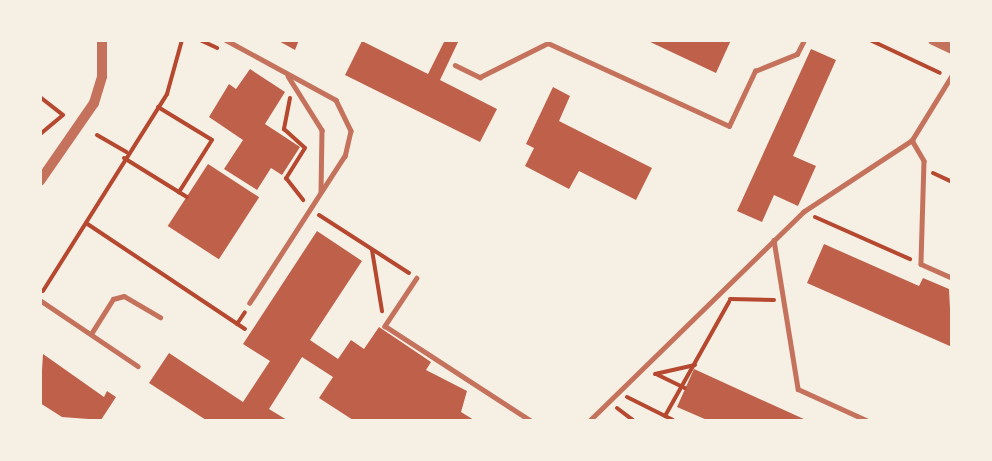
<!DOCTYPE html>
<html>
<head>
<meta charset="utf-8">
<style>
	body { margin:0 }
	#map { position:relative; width:992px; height:461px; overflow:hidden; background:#f6efe4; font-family:Manrope,sans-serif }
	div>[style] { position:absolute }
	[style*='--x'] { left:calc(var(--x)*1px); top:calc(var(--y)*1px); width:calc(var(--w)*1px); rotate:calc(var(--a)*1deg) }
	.building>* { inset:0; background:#bf614a; transform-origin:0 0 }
	.path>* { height:4px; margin:-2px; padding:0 2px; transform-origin:2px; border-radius:2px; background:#b5482f }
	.service>* { height:4.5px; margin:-2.25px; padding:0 2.25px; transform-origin:2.25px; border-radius:2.25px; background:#c5725c }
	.tertiary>* { height:10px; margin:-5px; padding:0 5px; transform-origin:5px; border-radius:5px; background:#c5725c }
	span { translate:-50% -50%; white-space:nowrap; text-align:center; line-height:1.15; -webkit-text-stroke:4.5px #f6efe4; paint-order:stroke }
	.frame { position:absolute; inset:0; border:42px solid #f6efe4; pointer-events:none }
</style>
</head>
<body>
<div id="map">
	<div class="building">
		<i style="clip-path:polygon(277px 40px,299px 40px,295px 50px)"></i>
		<i style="clip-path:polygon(445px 40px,459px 40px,440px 80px,497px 109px,480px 142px,345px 75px,362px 41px,428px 74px)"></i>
		<i style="clip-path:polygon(646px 40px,731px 40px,716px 73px)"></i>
		<i style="clip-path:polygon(811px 49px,836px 60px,793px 156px,816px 166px,798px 206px,774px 195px,762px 222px,737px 211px)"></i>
		<i style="clip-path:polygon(250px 69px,285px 92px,265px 124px,300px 147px,282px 175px,271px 168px,257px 190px,224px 169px,243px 140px,209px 117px,229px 84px,236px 89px)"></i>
		<i style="clip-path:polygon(553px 87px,570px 96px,559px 121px,652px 168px,636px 200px,579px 171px,569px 189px,525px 166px,534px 148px,526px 144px)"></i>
		<i style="left:208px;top:164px;width:61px;height:74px;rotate:33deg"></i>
		<i style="clip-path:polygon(317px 231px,362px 261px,310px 340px,338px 359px,351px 340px,364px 349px,379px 327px,431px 362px,426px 370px,467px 391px,461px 412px,474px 420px,353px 420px,319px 398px,333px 377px,302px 357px,269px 409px,287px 420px,206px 420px,149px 383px,169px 353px,243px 402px,270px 361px,243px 344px)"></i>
		<i style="clip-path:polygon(824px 244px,919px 286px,923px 278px,949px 289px,952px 347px,807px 283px)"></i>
		<i style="clip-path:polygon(43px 354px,104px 397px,107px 391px,116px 397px,101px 420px,62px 417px,40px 403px)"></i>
		<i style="clip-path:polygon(694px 369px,806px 420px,707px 420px,677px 407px)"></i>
	</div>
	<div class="path">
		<i style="--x:200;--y:40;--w:19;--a:25"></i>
		<i style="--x:870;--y:40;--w:77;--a:25.2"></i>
		<i style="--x:40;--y:97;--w:29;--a:38"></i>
		<i style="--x:63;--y:115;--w:30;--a:140"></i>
		<i style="--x:290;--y:98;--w:32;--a:101"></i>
		<i style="--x:284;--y:129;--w:28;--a:42"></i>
		<i style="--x:305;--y:148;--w:36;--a:122"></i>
		<i style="--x:286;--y:178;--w:28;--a:52"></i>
		<i style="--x:158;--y:107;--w:63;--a:31.4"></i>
		<i style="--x:212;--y:140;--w:62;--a:122.4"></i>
		<i style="--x:97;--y:135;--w:34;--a:30"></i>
		<i style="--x:124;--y:158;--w:74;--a:31.8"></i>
		<i style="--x:933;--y:173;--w:21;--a:25"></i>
		<i style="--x:319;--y:215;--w:107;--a:32.8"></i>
		<i style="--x:815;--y:217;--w:104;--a:23.9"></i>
		<i style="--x:86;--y:223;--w:191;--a:33.7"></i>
		<i style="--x:372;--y:250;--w:62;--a:80.7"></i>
		<i style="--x:43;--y:291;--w:233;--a:-57.8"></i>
		<i style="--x:167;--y:94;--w:56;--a:-74.5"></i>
		<i style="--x:730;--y:299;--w:44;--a:1.3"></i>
		<i style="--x:237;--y:324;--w:14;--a:-56"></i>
		<i style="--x:655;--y:374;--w:41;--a:-12.7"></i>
		<i style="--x:656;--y:374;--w:32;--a:26"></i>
		<i style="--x:627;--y:397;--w:51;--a:26.6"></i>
		<i style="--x:617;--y:408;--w:20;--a:37"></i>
		<i style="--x:665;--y:416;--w:131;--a:-60.7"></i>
	</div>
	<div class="service">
		<i style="--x:226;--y:40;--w:125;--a:28.6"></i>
		<i style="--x:336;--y:100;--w:34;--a:64"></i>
		<i style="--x:351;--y:131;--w:26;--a:103"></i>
		<i style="--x:345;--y:156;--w:175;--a:122.9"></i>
		<i style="--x:455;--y:65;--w:28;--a:26"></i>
		<i style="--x:480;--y:77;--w:76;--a:-26.6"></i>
		<i style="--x:548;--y:43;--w:199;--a:24.6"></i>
		<i style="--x:729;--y:126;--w:61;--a:-64.7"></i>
		<i style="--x:755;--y:71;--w:45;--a:-22"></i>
		<i style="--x:797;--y:54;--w:16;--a:-63"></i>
		<i style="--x:288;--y:76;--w:64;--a:57.8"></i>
		<i style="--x:322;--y:130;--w:62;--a:90.9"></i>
		<i style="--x:912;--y:140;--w:24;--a:60"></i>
		<i style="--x:924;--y:161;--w:103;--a:91.7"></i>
		<i style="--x:921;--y:264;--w:34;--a:24"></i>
		<i style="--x:774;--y:240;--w:151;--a:80.8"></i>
		<i style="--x:798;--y:389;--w:75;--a:24.5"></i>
		<i style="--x:417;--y:278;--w:58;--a:123.7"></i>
		<i style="--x:385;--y:326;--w:173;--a:33"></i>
		<i style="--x:40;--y:300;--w:118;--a:34"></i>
		<i style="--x:91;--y:334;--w:41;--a:-57.8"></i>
		<i style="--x:113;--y:299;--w:11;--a:-15"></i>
		<i style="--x:124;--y:296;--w:42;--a:30.3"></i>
		<i style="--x:590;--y:420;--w:298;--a:-44.3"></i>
		<i style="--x:803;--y:212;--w:131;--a:-33.4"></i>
		<i style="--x:912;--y:140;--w:76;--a:-58.4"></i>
	</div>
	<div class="tertiary">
		<i style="--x:933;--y:40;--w:21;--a:25"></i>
		<i style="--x:40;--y:181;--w:95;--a:-55.3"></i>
		<i style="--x:94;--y:103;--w:28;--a:-73"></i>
		<i style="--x:102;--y:76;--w:36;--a:-90"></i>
	</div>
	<div class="frame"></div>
</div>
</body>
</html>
